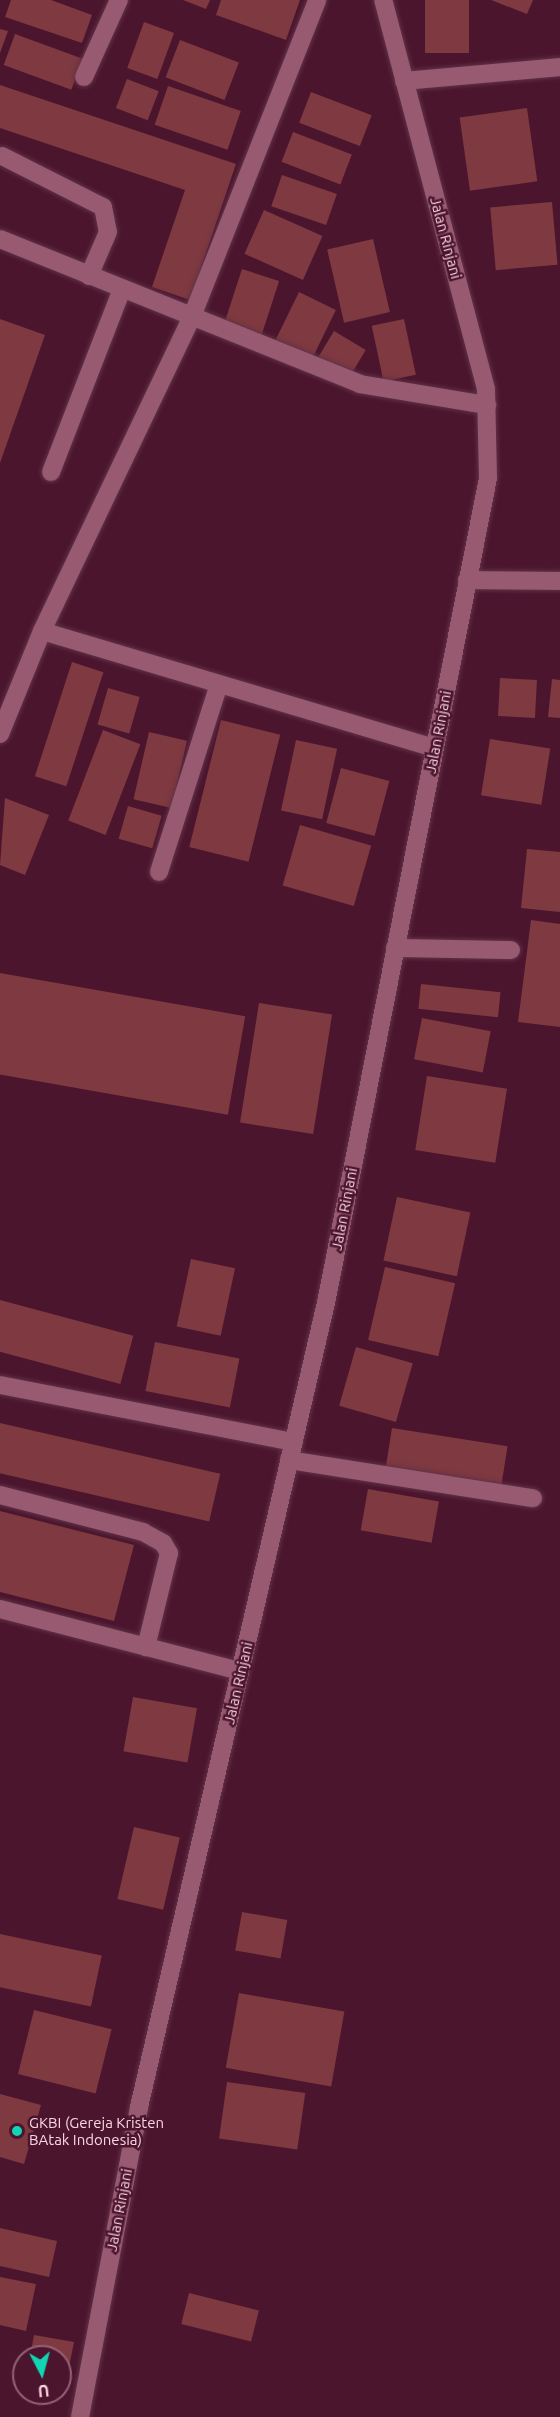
<!DOCTYPE html>
<html>
<head>
<meta charset="utf-8">
<style>
	body { margin:0 }
	#map { position:relative; width:560px; height:2417px; overflow:hidden; background:#4c152e; font-family:Ubuntu,sans-serif }
	div>[style] { position:absolute }
	[style*='--x'] { left:calc(var(--x)*1px); top:calc(var(--y)*1px); width:calc(var(--w)*1px); rotate:calc(var(--a)*1deg) }
	.building>* { inset:0; background:#7f3940; transform-origin:0 0 }
	.roads { filter:drop-shadow(0 0 2px #603347) drop-shadow(0 0 2px #603347) }
	.minor>* { height:18px; margin:-9px; padding:0 9px; transform-origin:9px; border-radius:9px; background:#985a71 }
	.dots>* { width:16px; height:16px; translate:-50% -50%; box-sizing:border-box; border:3px solid #4c152e; border-radius:50% }
	span { translate:-50% -50%; white-space:nowrap; text-align:center; line-height:1.15; -webkit-text-stroke:5px #4c152e; paint-order:stroke }
	.street-label { font-size:15px; color:#fad5e1 }
	.poi-label { font-size:15px; color:#fad5e1 }
	.left { translate:0 -50%; text-align:left }
	.north { position:absolute; left:12px; top:2345px; width:60px; height:60px; box-sizing:border-box; background:#4c152e; border:2px solid #926276; border-radius:50%; rotate:174deg; font-size:16px; font-weight:700; line-height:24px; text-align:center; color:#fad5e1 }
	.north::after { content:''; display:block; margin:auto; width:21px; height:27px; background:#11d5b4; clip-path:polygon(50% 0,100% 100%,50% 72%,0 100%) }
</style>
</head>
<body>
<div id="map">
	<div class="building">
		<i style="clip-path:polygon(11px 0,51px 0,92px 15px,82px 43px,5px 17px)"></i>
		<i style="clip-path:polygon(183px 0,210px 0,206px 9px)"></i>
		<i style="clip-path:polygon(221px 0,300px 0,286px 40px,216px 15px)"></i>
		<i style="left:425px;top:0;width:44px;height:53px"></i>
		<i style="clip-path:polygon(491px 0,533px 0,527px 14px)"></i>
		<i style="left:144px;top:22px;width:32px;height:49px;rotate:20deg"></i>
		<i style="clip-path:polygon(0 29px,8px 31px,0 53px)"></i>
		<i style="left:15px;top:34px;width:72px;height:33px;rotate:20deg"></i>
		<i style="left:180px;top:40px;width:63px;height:40px;rotate:21deg"></i>
		<i style="left:127px;top:79px;width:34px;height:31px;rotate:21deg"></i>
		<i style="clip-path:polygon(0 85px,236px 164px,190px 300px,152px 287px,185px 190px,0 128px)"></i>
		<i style="left:168px;top:86px;width:77px;height:41px;rotate:19deg"></i>
		<i style="left:311px;top:92px;width:65px;height:33px;rotate:21deg"></i>
		<i style="left:527px;top:108px;width:74px;height:68px;rotate:82deg"></i>
		<i style="left:293px;top:132px;width:63px;height:32px;rotate:21deg"></i>
		<i style="left:282px;top:175px;width:58px;height:33px;rotate:19deg"></i>
		<i style="left:552px;top:202px;width:63px;height:62px;rotate:85deg"></i>
		<i style="left:264px;top:210px;width:64px;height:48px;rotate:24deg"></i>
		<i style="left:373px;top:239px;width:75px;height:47px;rotate:77deg"></i>
		<i style="left:242px;top:269px;width:39px;height:59px;rotate:18deg"></i>
		<i style="left:299px;top:292px;width:41px;height:54px;rotate:26deg"></i>
		<i style="clip-path:polygon(0 319px,45px 335px,0 463px)"></i>
		<i style="left:404px;top:319px;width:57px;height:33px;rotate:78deg"></i>
		<i style="left:334px;top:331px;width:37px;height:30px;rotate:31deg"></i>
		<i style="left:72px;top:662px;width:33px;height:120px;rotate:18deg"></i>
		<i style="left:500px;top:678px;width:37px;height:38px;rotate:3deg"></i>
		<i style="clip-path:polygon(552px 679px,560px 680px,560px 718px,548px 717px)"></i>
		<i style="left:108px;top:688px;width:33px;height:38px;rotate:16deg"></i>
		<i style="left:221px;top:720px;width:61px;height:131px;rotate:14deg"></i>
		<i style="left:103px;top:730px;width:40px;height:97px;rotate:21deg"></i>
		<i style="left:149px;top:732px;width:39px;height:69px;rotate:13deg"></i>
		<i style="left:490px;top:739px;width:61px;height:57px;rotate:9deg"></i>
		<i style="left:296px;top:740px;width:42px;height:72px;rotate:12deg"></i>
		<i style="left:341px;top:768px;width:50px;height:57px;rotate:15deg"></i>
		<i style="clip-path:polygon(5px 798px,49px 815px,25px 875px,0 865px)"></i>
		<i style="left:128px;top:806px;width:35px;height:34px;rotate:16deg"></i>
		<i style="left:300px;top:825px;width:74px;height:63px;rotate:16deg"></i>
		<i style="clip-path:polygon(527px 849px,560px 852px,560px 912px,521px 908px)"></i>
		<i style="clip-path:polygon(531px 920px,560px 924px,560px 1027px,518px 1022px)"></i>
		<i style="left:0;top:973px;width:249px;height:100px;rotate:10deg"></i>
		<i style="left:421px;top:984px;width:80px;height:25px;rotate:6deg"></i>
		<i style="left:259px;top:1003px;width:74px;height:121px;rotate:9deg"></i>
		<i style="left:422px;top:1018px;width:70px;height:42px;rotate:11deg"></i>
		<i style="left:427px;top:1076px;width:81px;height:75px;rotate:9deg"></i>
		<i style="left:397px;top:1197px;width:75px;height:65px;rotate:12deg"></i>
		<i style="left:191px;top:1259px;width:45px;height:69px;rotate:12deg"></i>
		<i style="left:385px;top:1267px;width:72px;height:75px;rotate:13deg"></i>
		<i style="left:0;top:1300px;width:138px;height:50px;rotate:15deg"></i>
		<i style="left:155px;top:1342px;width:86px;height:50px;rotate:11deg"></i>
		<i style="left:356px;top:1347px;width:59px;height:61px;rotate:16deg"></i>
		<i style="left:0;top:1423px;width:226px;height:49px;rotate:13deg"></i>
		<i style="left:392px;top:1428px;width:117px;height:39px;rotate:9deg"></i>
		<i style="left:368px;top:1489px;width:72px;height:42px;rotate:10deg"></i>
		<i style="clip-path:polygon(0 1511px,134px 1545px,114px 1621px,0 1592px)"></i>
		<i style="left:133px;top:1697px;width:65px;height:55px;rotate:10deg"></i>
		<i style="left:134px;top:1827px;width:47px;height:74px;rotate:13deg"></i>
		<i style="left:242px;top:1912px;width:46px;height:39px;rotate:10deg"></i>
		<i style="left:0;top:1934px;width:104px;height:52px;rotate:12deg"></i>
		<i style="left:239px;top:1993px;width:107px;height:76px;rotate:10deg"></i>
		<i style="left:34px;top:2010px;width:80px;height:66px;rotate:14deg"></i>
		<i style="left:227px;top:2082px;width:79px;height:57px;rotate:8deg"></i>
		<i style="clip-path:polygon(0 2094px,41px 2105px,24px 2164px,0 2157px)"></i>
		<i style="clip-path:polygon(0 2228px,57px 2241px,49px 2277px,0 2266px)"></i>
		<i style="clip-path:polygon(0 2277px,36px 2284px,26px 2331px,0 2325px)"></i>
		<i style="left:189px;top:2293px;width:72px;height:32px;rotate:14deg"></i>
		<i style="clip-path:polygon(34px 2335px,74px 2342px,63px 2397px,50px 2394px,60px 2393px,60px 2357px,30px 2357px)"></i>
	</div>
	<div class="roads">
		<div class="minor">
			<i style="--x:84;--y:77;--w:85;--a:-65.6"></i>
			<i style="--x:404;--y:81;--w:157;--a:-5.1"></i>
			<i style="--x:2;--y:156;--w:113;--a:26.8"></i>
			<i style="--x:103;--y:207;--w:25;--a:79"></i>
			<i style="--x:108;--y:232;--w:48;--a:113.4"></i>
			<i style="--x:0;--y:239;--w:388;--a:21.9"></i>
			<i style="--x:360;--y:384;--w:129;--a:9.4"></i>
			<i style="--x:51;--y:472;--w:196;--a:-68.8"></i>
			<i style="--x:467;--y:580;--w:93;--a:0.6"></i>
			<i style="--x:42;--y:631;--w:409;--a:16.6"></i>
			<i style="--x:0;--y:734;--w:111;--a:-67.8"></i>
			<i style="--x:42;--y:631;--w:346;--a:-64.5"></i>
			<i style="--x:191;--y:319;--w:343;--a:-68.4"></i>
			<i style="--x:159;--y:872;--w:197;--a:-72.3"></i>
			<i style="--x:395;--y:948;--w:116;--a:1"></i>
			<i style="--x:0;--y:1385;--w:299;--a:11"></i>
			<i style="--x:289;--y:1460;--w:247;--a:8.9"></i>
			<i style="--x:0;--y:1495;--w:148;--a:14.5"></i>
			<i style="--x:143;--y:1532;--w:23;--a:29"></i>
			<i style="--x:163;--y:1543;--w:12;--a:59"></i>
			<i style="--x:169;--y:1553;--w:97;--a:103.7"></i>
			<i style="--x:0;--y:1609;--w:248;--a:14.5"></i>
			<i style="--x:80;--y:2417;--w:316;--a:-79.2"></i>
			<i style="--x:139;--y:2107;--w:825;--a:-76.91"></i>
			<i style="--x:326;--y:1303;--w:841;--a:-78.89"></i>
			<i style="--x:488;--y:478;--w:89;--a:-91.3"></i>
			<i style="--x:486;--y:389;--w:402;--a:-104.8"></i>
		</div>
	</div>
	<div class="dots">
		<i style="left:17px;top:2131px;background:#11d5b4"></i>
	</div>
	<div class="street-label">
		<span style="left:446px;top:238px;rotate:75deg">Jalan Rinjani</span>
		<span style="left:438px;top:732px;rotate:-79deg">Jalan Rinjani</span>
		<span style="left:344px;top:1209px;rotate:-79deg">Jalan Rinjani</span>
		<span style="left:238px;top:1683px;rotate:-77deg">Jalan Rinjani</span>
		<span style="left:119px;top:2210px;rotate:-79deg">Jalan Rinjani</span>
	</div>
	<div class="poi-label">
		<span class="left" style="left:29px;top:2131px">GKBI (Gereja Kristen<br>BAtak Indonesia)</span>
	</div>
	<div class="north">U</div>
</div>
</body>
</html>
